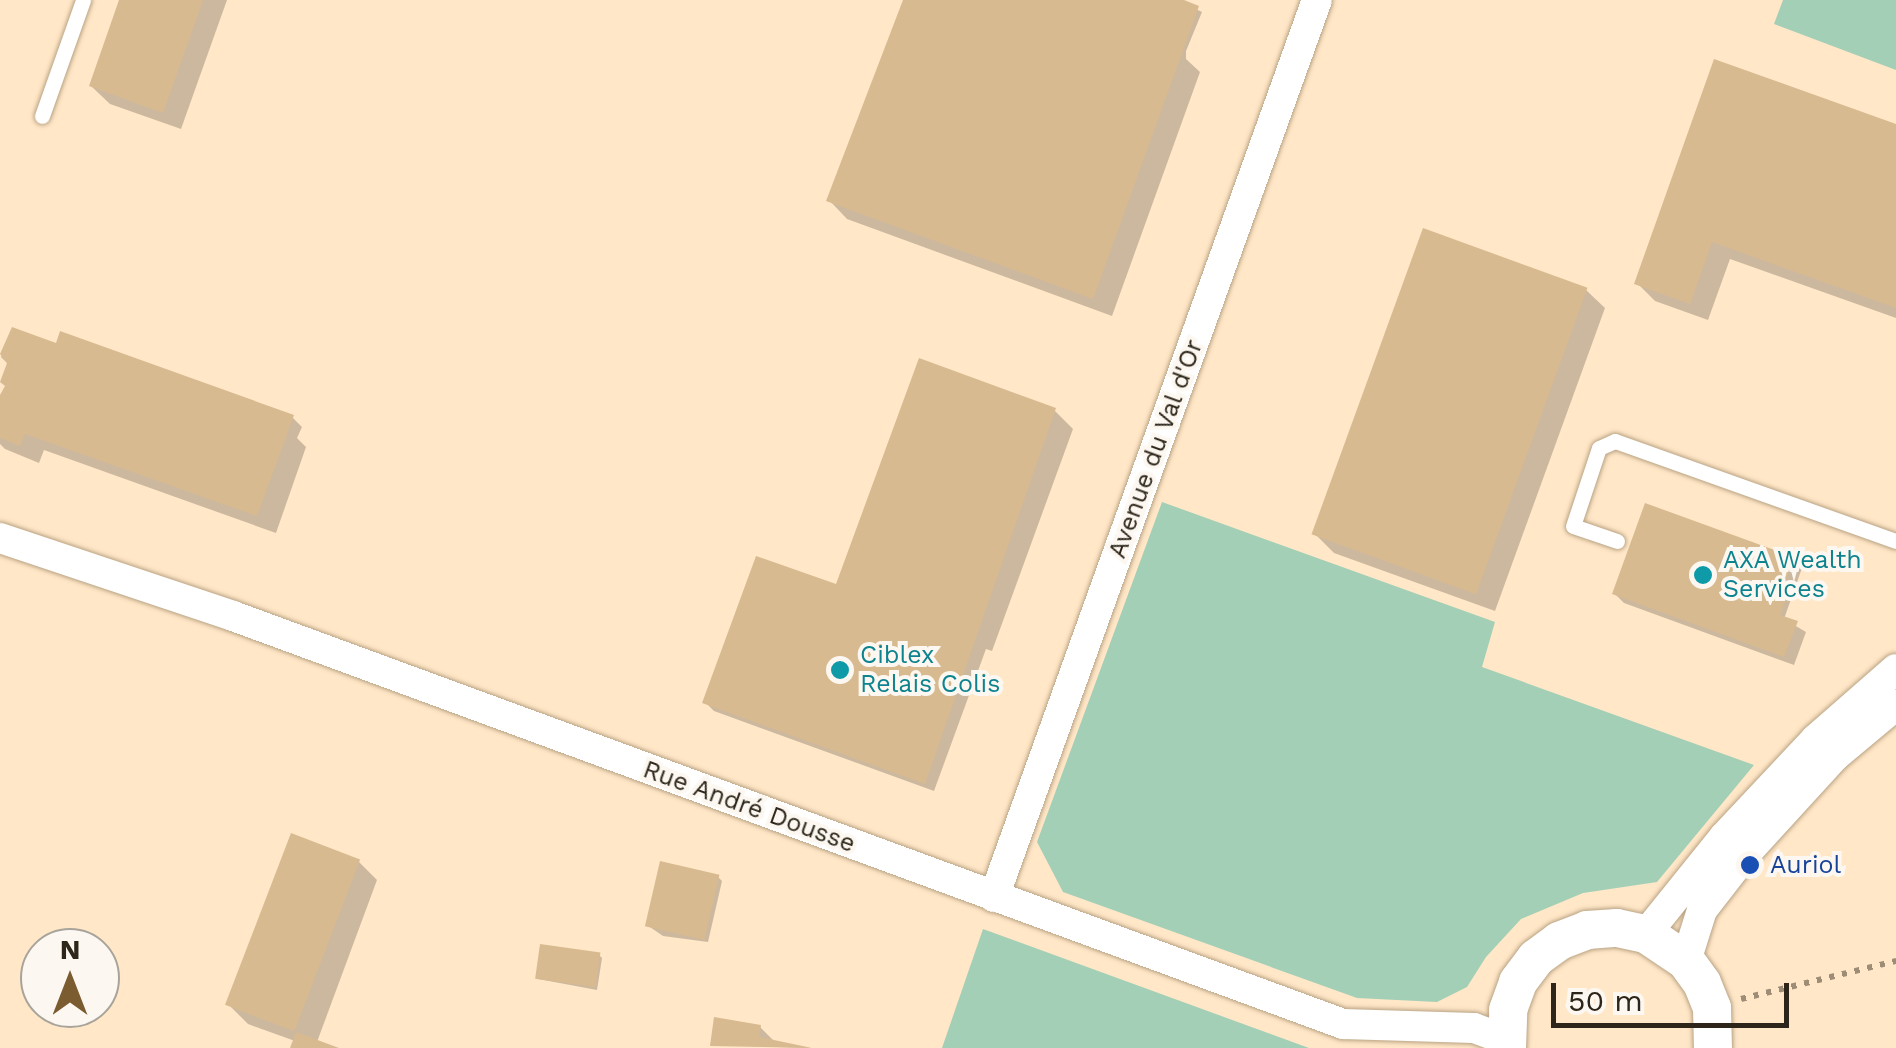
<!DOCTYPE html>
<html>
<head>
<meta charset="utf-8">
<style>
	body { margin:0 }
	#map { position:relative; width:1896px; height:1048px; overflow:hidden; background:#ffe7c7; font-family:"Work Sans",sans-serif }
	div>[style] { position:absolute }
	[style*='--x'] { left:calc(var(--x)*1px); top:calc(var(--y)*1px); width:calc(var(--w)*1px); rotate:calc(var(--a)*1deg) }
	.green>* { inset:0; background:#a3cfb7 }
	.shadow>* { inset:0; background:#0003 }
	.building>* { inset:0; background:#d8ba90; transform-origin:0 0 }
	.path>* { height:6px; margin-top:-3px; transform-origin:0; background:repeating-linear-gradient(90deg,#9d8d76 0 5px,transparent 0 13px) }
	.roads { filter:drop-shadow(0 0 2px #b9a384) drop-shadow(0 0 2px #b9a384) }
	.service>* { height:15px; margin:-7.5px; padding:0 7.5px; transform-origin:7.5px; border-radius:7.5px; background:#fff }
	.minor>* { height:30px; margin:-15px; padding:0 15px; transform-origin:15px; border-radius:15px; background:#fff }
	.tertiary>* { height:38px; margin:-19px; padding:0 19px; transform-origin:19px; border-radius:19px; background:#fff }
	.dots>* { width:28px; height:28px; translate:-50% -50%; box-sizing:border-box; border:5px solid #fcf8f1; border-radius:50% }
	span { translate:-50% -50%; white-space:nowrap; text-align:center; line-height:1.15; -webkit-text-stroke:8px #fcf8f1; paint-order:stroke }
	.street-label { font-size:25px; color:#2d2519 }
	.culture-label { font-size:25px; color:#0d838f }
	.left { translate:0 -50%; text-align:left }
	.transit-label { font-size:25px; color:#164399 }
	.north { position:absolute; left:20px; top:928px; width:100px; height:100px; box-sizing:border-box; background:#fcf8f1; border:2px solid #a9a49b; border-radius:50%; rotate:0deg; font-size:28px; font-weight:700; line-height:40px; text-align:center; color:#2d2519 }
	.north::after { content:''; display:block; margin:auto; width:35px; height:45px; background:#7b5c31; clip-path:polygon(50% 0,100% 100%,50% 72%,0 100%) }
	.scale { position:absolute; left:1551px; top:983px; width:238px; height:45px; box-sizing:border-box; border:5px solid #2d2519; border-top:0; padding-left:12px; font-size:30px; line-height:35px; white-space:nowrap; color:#2d2519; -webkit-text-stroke:8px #fcf8f1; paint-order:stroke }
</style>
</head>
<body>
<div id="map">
	<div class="green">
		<i style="clip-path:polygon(1783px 0,1896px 0,1896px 70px,1774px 24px)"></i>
		<i style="clip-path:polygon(1162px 502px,1495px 622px,1482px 667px,1754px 765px,1657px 882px,1583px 893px,1521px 919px,1486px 957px,1467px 987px,1437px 1002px,1357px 998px,1063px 892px,1037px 842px)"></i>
		<i style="clip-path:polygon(983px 929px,1309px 1048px,942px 1048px)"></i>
	</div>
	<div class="shadow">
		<i style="clip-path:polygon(122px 0,227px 0,181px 129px,110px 104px,91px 86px)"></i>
		<i style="clip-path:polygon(905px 0,1177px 0,1202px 12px,1186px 51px,1186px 59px,1200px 72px,1112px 316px,847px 219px,829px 200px)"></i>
		<i style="clip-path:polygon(1896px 127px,1896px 318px,1730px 259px,1708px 320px,1655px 301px,1637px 283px)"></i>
		<i style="clip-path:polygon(1586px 290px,1605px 308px,1495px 611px,1334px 553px,1316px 535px)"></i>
		<i style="clip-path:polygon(13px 330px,292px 417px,302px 427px,297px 438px,306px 447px,276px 533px,44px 450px,39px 463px,5px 449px,0 444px,0 397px,7px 388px,9px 365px,1px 357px)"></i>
		<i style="clip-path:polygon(1055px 411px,1073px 429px,992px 651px,986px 649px,934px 791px,714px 711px,705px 702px,847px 591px)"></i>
		<i style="clip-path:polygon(1793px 559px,1802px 568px,1784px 619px,1806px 632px,1794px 665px,1624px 603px,1615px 594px)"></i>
		<i style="clip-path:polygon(359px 862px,377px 880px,317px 1042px,333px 1048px,293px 1048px,295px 1041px,248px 1024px,230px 1006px)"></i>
		<i style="clip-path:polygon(718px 877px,722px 881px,708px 942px,663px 936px,647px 925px)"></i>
		<i style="clip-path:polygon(598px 954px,602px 958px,597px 990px,538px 979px)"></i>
		<i style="clip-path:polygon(760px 1027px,775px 1042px,809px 1048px,713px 1045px)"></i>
	</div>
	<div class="building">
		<i style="clip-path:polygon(119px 0,203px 0,163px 113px,89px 86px)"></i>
		<i style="clip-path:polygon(903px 0,1184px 0,1199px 6px,1093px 299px,826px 201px)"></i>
		<i style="clip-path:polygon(1714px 59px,1896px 124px,1896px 308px,1712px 242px,1690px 304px,1634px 284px)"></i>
		<i style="left:1423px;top:228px;width:175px;height:326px;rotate:20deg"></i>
		<i style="clip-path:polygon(12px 327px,56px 343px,60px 331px,294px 415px,257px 516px,25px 434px,20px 446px,0 438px,0 395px,5px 386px,0 382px,7px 363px,0 354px)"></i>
		<i style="clip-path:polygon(919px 358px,1056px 408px,925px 784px,702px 703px,756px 556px,836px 584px)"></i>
		<i style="clip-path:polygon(1645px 503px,1794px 557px,1781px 594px,1787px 596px,1780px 615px,1798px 621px,1784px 657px,1612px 594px)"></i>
		<i style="left:291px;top:833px;width:74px;height:184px;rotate:21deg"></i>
		<i style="left:660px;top:861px;width:61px;height:67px;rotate:13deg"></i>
		<i style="left:540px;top:944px;width:61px;height:35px;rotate:8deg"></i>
		<i style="clip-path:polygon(714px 1017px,761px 1025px,759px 1037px,812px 1048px,710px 1046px)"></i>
		<i style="clip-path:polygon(296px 1032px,339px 1048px,290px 1048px)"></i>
	</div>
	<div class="path">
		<i style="--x:1741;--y:999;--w:160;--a:-13.8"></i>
	</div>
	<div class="roads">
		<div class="service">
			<i style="--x:42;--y:116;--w:123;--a:-70.5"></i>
			<i style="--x:1617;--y:541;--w:46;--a:-161.2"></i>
			<i style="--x:1573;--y:526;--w:82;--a:-71.6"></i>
			<i style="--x:1599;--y:448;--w:17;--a:-24"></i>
			<i style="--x:1615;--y:441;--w:298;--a:19.6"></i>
		</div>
		<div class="minor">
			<i style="--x:0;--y:538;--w:246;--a:18.5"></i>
			<i style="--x:233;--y:616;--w:1183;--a:20.18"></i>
			<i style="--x:1343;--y:1024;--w:131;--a:1.7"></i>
			<i style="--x:1474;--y:1028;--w:33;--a:20"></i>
			<i style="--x:994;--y:897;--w:953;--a:-70.2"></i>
			<i style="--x:1646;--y:934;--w:124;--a:-51.2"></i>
			<i style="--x:1724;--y:837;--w:134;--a:-46.8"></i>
			<i style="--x:1816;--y:739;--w:106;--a:-41.2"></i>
			<i style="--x:1686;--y:961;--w:53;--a:-72.6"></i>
			<i style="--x:1702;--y:910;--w:73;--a:-52.2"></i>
			<i style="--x:1747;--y:852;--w:130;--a:-47.5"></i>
			<i style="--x:1835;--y:756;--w:80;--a:-39.9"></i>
		</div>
		<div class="tertiary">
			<i style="--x:1507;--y:1048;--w:38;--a:-88"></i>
			<i style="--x:1508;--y:1010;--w:30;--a:-70"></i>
			<i style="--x:1518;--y:982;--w:30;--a:-53"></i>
			<i style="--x:1536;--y:958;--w:29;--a:-36"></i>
			<i style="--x:1559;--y:941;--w:30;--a:-21"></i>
			<i style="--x:1587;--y:930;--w:30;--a:-4"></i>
			<i style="--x:1617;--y:928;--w:30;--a:12"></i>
			<i style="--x:1646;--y:934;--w:48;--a:34"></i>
			<i style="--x:1686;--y:961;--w:27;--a:54"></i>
			<i style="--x:1702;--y:983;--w:27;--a:68"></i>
			<i style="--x:1712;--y:1008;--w:40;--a:88.6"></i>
		</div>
	</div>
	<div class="dots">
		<i style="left:1703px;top:575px;background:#0f9aa8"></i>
		<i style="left:840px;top:670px;background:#0f9aa8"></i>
		<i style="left:1750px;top:865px;background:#1a4fb4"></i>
	</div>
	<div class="street-label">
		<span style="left:1156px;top:449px;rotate:-70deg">Avenue du Val d'Or</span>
		<span style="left:749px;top:807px;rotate:20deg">Rue André Dousse</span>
	</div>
	<div class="culture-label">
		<span class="left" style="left:1723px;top:575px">AXA Wealth<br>Services</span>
		<span class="left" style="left:860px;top:670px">Ciblex<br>Relais Colis</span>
	</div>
	<div class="transit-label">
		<span class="left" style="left:1770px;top:865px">Auriol</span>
	</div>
	<div class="north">N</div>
	<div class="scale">50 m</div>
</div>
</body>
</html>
